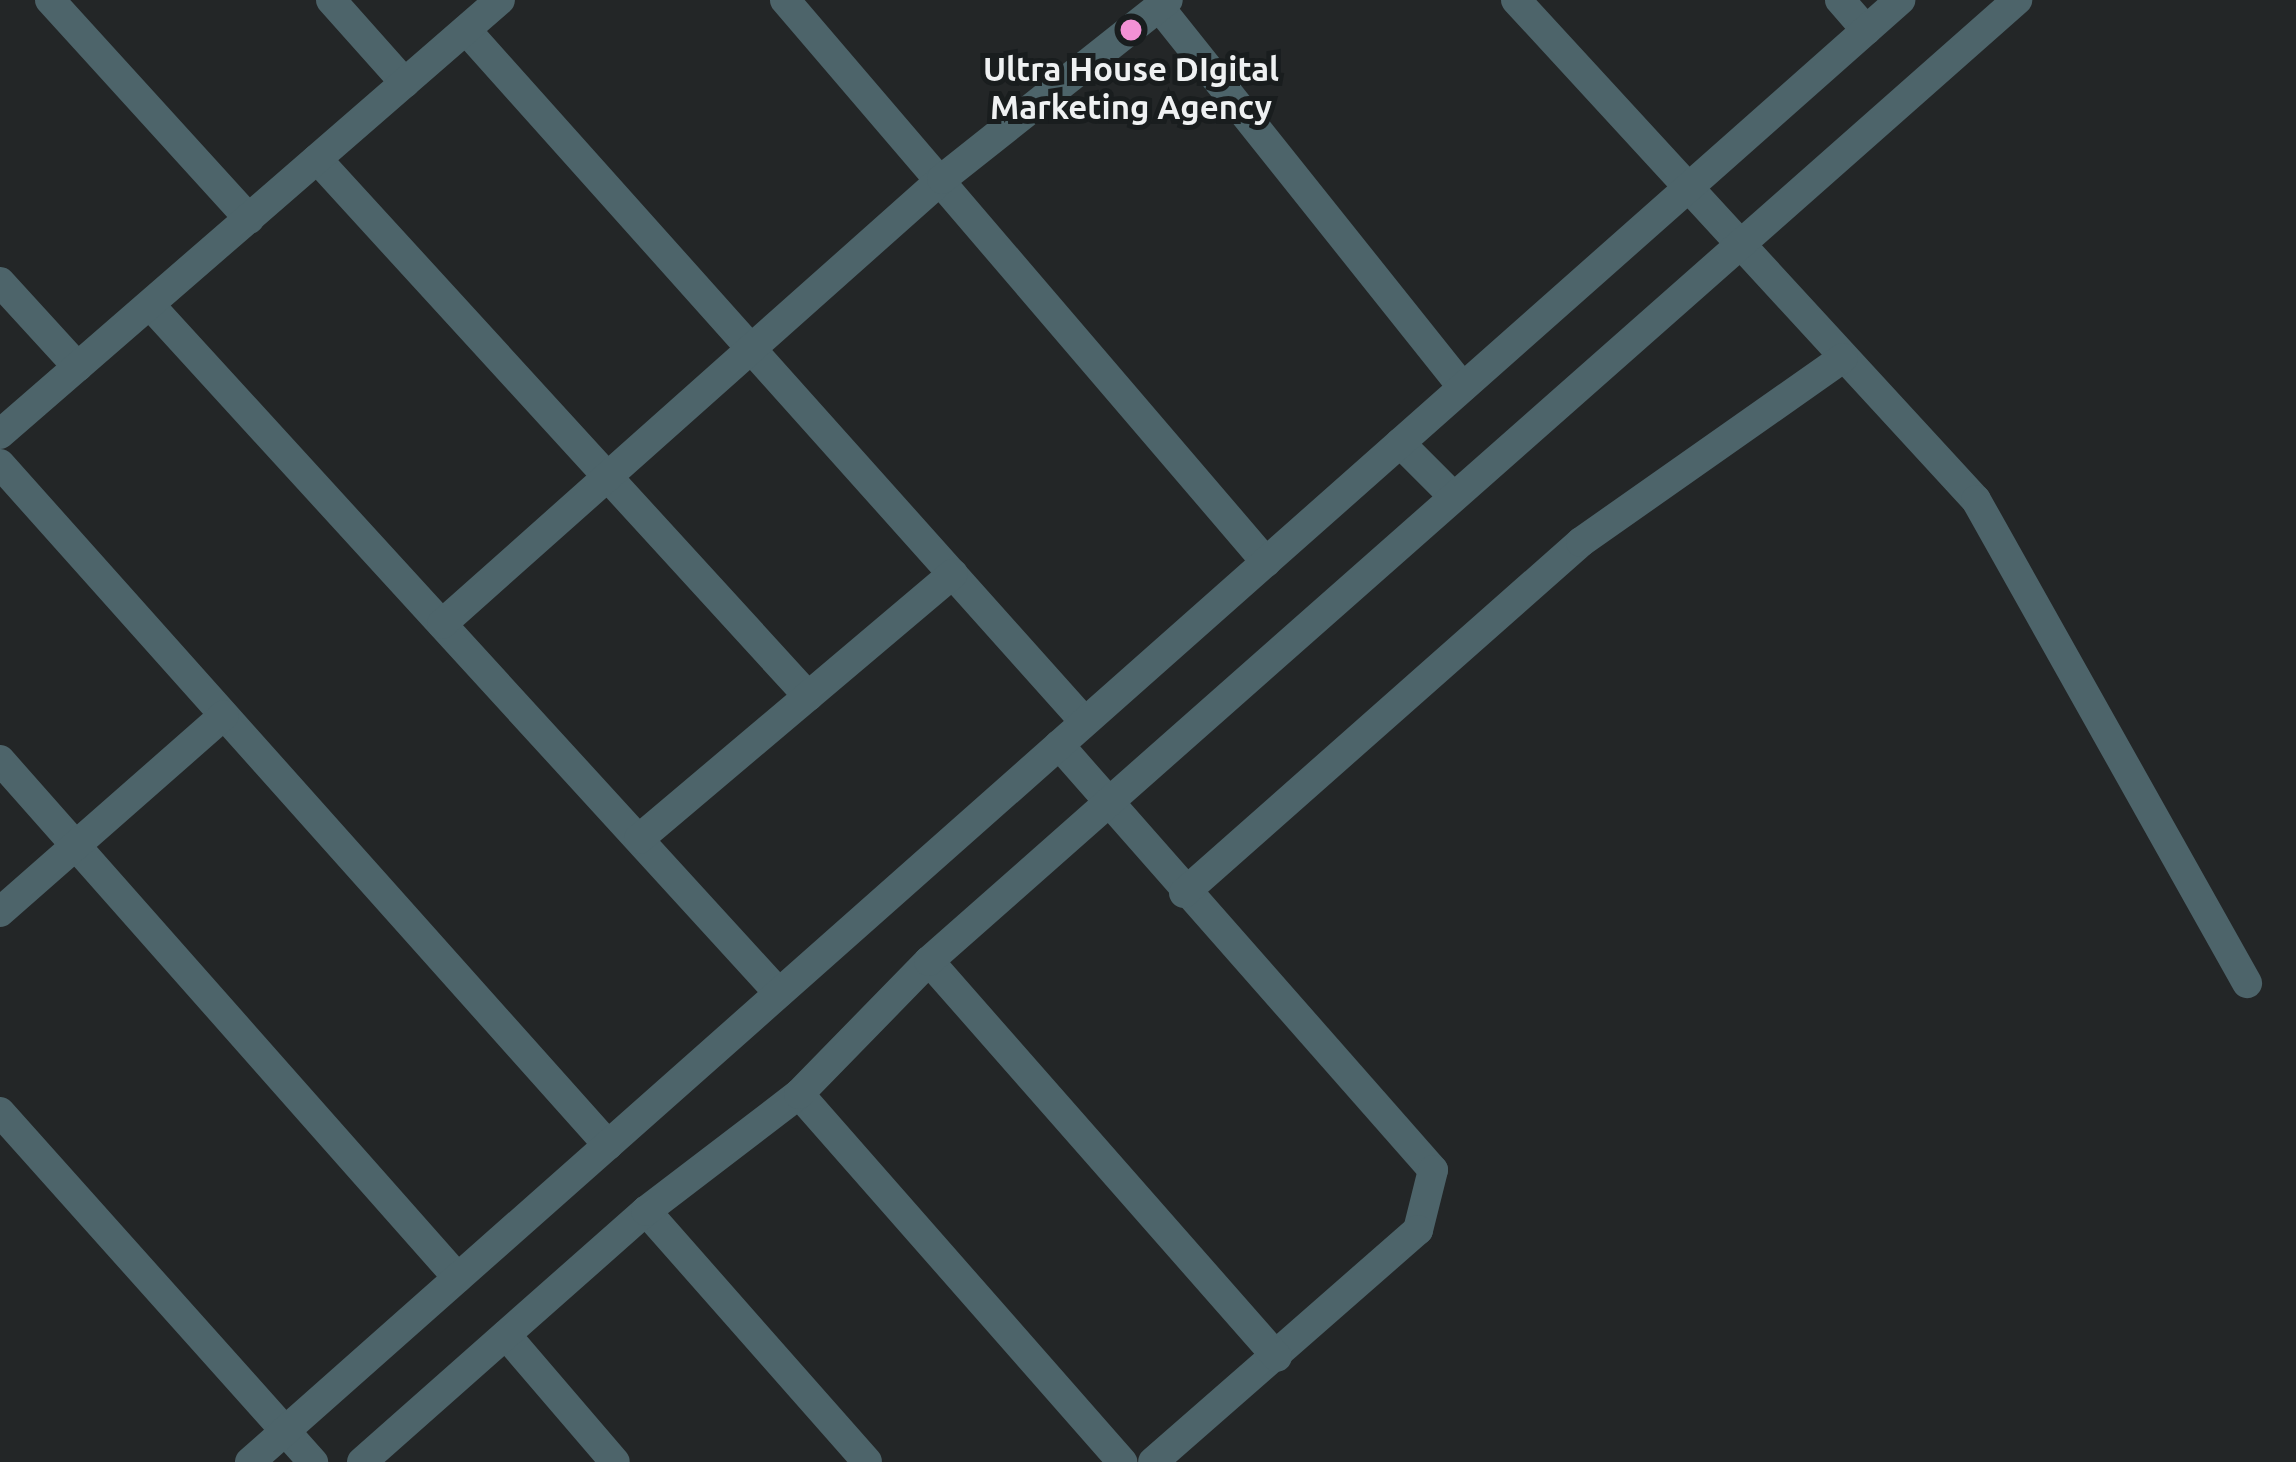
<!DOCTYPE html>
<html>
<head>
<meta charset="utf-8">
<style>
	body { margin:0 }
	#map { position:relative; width:2296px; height:1462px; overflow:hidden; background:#232627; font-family:Ubuntu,sans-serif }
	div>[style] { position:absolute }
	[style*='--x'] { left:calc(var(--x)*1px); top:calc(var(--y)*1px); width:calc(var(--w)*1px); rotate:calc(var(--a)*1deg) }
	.minor>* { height:30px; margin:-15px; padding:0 15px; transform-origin:15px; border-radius:15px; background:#4d646a }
	.dots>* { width:33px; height:33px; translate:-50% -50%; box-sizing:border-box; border:6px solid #191d1e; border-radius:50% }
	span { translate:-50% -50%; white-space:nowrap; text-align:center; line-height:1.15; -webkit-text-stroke:10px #191d1e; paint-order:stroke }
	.poi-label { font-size:33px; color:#eff1f2; font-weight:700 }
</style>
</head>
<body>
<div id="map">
	<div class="minor">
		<i style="--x:50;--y:0;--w:296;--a:47.7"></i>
		<i style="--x:331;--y:0;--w:111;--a:48.3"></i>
		<i style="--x:785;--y:0;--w:740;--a:49.44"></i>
		<i style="--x:1516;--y:0;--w:679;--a:47.39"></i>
		<i style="--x:1976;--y:500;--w:554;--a:60.7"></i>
		<i style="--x:1840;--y:0;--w:40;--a:49"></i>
		<i style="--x:1160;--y:8;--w:485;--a:51.4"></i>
		<i style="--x:466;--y:30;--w:928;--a:48.19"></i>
		<i style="--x:317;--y:159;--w:728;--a:47.56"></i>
		<i style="--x:0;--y:282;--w:115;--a:47.5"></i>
		<i style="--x:150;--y:305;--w:932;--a:47.57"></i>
		<i style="--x:0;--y:434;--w:662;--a:-40.96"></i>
		<i style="--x:1400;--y:443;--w:76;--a:45"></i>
		<i style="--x:0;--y:464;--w:913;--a:48.24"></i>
		<i style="--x:442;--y:624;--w:669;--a:-41.67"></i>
		<i style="--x:942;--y:179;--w:288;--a:-38.4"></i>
		<i style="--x:1059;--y:745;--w:566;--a:48.65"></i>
		<i style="--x:1433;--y:1170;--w:62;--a:104"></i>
		<i style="--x:1418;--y:1230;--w:352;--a:138.8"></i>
		<i style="--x:0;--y:760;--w:691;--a:48.52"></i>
		<i style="--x:639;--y:839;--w:411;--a:-40.2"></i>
		<i style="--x:1184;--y:893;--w:530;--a:-41.48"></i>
		<i style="--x:1581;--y:542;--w:320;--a:-35.1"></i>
		<i style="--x:0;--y:912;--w:298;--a:-41.3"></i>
		<i style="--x:929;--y:961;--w:527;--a:48.69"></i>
		<i style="--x:799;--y:1094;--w:490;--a:48.7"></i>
		<i style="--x:0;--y:1112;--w:470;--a:48.2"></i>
		<i style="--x:646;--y:1211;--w:334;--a:48.6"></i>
		<i style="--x:506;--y:1335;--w:167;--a:49.4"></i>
		<i style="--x:250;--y:1462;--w:2205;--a:-41.54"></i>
		<i style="--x:362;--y:1462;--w:379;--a:-41.5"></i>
		<i style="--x:646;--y:1211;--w:193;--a:-37.4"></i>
		<i style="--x:799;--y:1094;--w:186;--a:-45.7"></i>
		<i style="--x:929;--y:961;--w:1452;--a:-41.45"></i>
	</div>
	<div class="dots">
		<i style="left:1131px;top:30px;background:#f391d5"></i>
	</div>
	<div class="poi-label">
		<span style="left:1131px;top:88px">Ultra House DIgital<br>Marketing Agency</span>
	</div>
</div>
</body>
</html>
